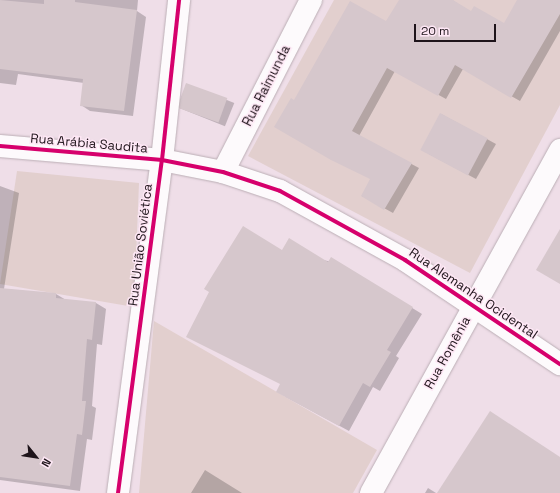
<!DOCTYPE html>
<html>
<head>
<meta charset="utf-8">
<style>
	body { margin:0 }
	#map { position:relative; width:560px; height:493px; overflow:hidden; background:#efdee8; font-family:"Space Grotesk",sans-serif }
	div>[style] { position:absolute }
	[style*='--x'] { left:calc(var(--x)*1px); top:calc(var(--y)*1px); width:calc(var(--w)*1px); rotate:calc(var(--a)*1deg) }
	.green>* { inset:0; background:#e2cfce }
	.shadow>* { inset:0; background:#0003; transform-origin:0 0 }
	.building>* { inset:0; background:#d6c7cc; transform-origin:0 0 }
	.roads { filter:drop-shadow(0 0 1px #bbaeb5) drop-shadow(0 0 1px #bbaeb5) }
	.minor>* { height:22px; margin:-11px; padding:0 11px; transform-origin:11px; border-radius:11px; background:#fdfafc }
	.cycleway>* { height:4px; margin:-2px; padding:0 2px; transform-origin:2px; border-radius:2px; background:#d6006c }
	span { translate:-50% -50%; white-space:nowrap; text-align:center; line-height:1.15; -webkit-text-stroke:3px #fee7f5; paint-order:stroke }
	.street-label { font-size:13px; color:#1e141a }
	.north { position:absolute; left:16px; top:437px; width:40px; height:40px; -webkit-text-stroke:3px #fee7f5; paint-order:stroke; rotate:120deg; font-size:11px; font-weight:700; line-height:16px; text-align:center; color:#1e141a }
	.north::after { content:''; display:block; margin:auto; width:14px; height:18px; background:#1e141a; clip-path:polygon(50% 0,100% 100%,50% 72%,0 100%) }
	.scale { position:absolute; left:414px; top:24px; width:82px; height:18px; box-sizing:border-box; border:2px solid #1e141a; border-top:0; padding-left:5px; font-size:12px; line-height:14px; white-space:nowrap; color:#1e141a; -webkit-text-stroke:3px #fee7f5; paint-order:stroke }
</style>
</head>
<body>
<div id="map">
	<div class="green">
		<i style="clip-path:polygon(334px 0,552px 0,560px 5px,560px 105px,470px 273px,248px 156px)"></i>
		<i style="clip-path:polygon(17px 171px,139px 183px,134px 307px,0 284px)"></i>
		<i style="clip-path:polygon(154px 321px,377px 450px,353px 493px,139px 493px)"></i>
	</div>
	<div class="shadow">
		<i style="clip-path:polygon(0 0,138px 0,137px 11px,146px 17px,133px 116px,90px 111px,81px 105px,84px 83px,18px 74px,16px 85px,0 83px)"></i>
		<i style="clip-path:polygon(401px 0,452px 0,471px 12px,504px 25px,518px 0,560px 0,560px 31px,520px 101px,463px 69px,446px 99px,395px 71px,359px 136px,419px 168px,393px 213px,362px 196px,371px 179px,295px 101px,386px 22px)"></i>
		<i style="left:187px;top:84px;width:51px;height:25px;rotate:22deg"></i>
		<i style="clip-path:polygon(441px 114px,496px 144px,476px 179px,429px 154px)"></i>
		<i style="clip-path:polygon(0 186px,19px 193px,4px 289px,56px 294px,66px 300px,96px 303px,106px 309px,102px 345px,97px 344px,92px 406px,96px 408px,92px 440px,87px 439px,80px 491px,0 480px)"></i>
		<i style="clip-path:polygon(283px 251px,341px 264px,422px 314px,396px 356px,399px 358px,380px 391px,373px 387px,349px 431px,286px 397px,281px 384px)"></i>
		<i style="clip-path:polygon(205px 470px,213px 475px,242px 493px,191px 493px)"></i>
		<i style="clip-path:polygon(428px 488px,436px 493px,425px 493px)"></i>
	</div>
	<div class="building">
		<i style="clip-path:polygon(0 0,44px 4px,44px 0,75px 0,75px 2px,137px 10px,124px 111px,80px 106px,83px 79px,0 69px)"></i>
		<i style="clip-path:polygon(399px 0,453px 0,471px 11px,474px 6px,504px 23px,517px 0,560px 0,560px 14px,511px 98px,455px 65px,438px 96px,387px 68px,352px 131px,412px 163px,384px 210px,361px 196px,370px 179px,331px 160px,274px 127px,291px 98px,294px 100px,350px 1px,386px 21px)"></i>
		<i style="left:186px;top:83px;width:44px;height:26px;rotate:20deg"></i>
		<i style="left:440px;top:113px;width:54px;height:42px;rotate:28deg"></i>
		<i style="clip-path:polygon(243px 226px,282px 250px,289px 238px,328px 262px,331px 257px,413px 307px,387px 350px,391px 352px,370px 387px,363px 383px,339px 426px,276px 392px,280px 384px,186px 337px,209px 292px,204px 289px)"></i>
		<i style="clip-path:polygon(560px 229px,560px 284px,536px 270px)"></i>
		<i style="clip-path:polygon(0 288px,56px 293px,56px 298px,96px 302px,92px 340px,87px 339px,82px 401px,86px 401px,82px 435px,77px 434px,70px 486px,0 477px)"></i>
		<i style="clip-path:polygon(490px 411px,560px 457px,560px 493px,437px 493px)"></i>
	</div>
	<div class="roads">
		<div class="minor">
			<i style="--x:0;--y:146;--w:163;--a:4.9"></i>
			<i style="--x:162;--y:160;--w:62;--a:11.1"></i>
			<i style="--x:223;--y:172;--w:60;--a:18.4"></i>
			<i style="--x:280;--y:191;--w:143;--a:28.9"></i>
			<i style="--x:405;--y:260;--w:187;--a:33.9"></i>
			<i style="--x:223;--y:172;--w:193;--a:-62.9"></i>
			<i style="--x:118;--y:493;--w:336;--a:-82.5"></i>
			<i style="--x:162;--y:160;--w:161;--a:-83.9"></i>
			<i style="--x:371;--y:493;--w:392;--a:-61.1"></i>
		</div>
	</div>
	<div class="cycleway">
		<i style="--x:0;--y:146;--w:163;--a:4.9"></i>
		<i style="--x:162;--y:160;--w:62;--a:11.1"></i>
		<i style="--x:223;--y:172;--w:60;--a:18.4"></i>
		<i style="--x:280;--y:191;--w:143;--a:28.9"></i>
		<i style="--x:405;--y:260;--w:187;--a:33.9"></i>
		<i style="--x:118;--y:493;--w:336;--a:-82.5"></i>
		<i style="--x:162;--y:160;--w:161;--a:-83.9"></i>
	</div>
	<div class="street-label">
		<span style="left:267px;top:86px;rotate:-63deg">Rua Raimunda</span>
		<span style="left:89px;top:144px;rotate:5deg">Rua Arábia Saudita</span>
		<span style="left:141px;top:245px;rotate:-83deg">Rua União Soviética</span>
		<span style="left:473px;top:294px;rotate:34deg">Rua Alemanha Ocidental</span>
		<span style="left:448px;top:353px;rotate:-61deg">Rua Romênia</span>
	</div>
	<div class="north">N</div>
	<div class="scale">20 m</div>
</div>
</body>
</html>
